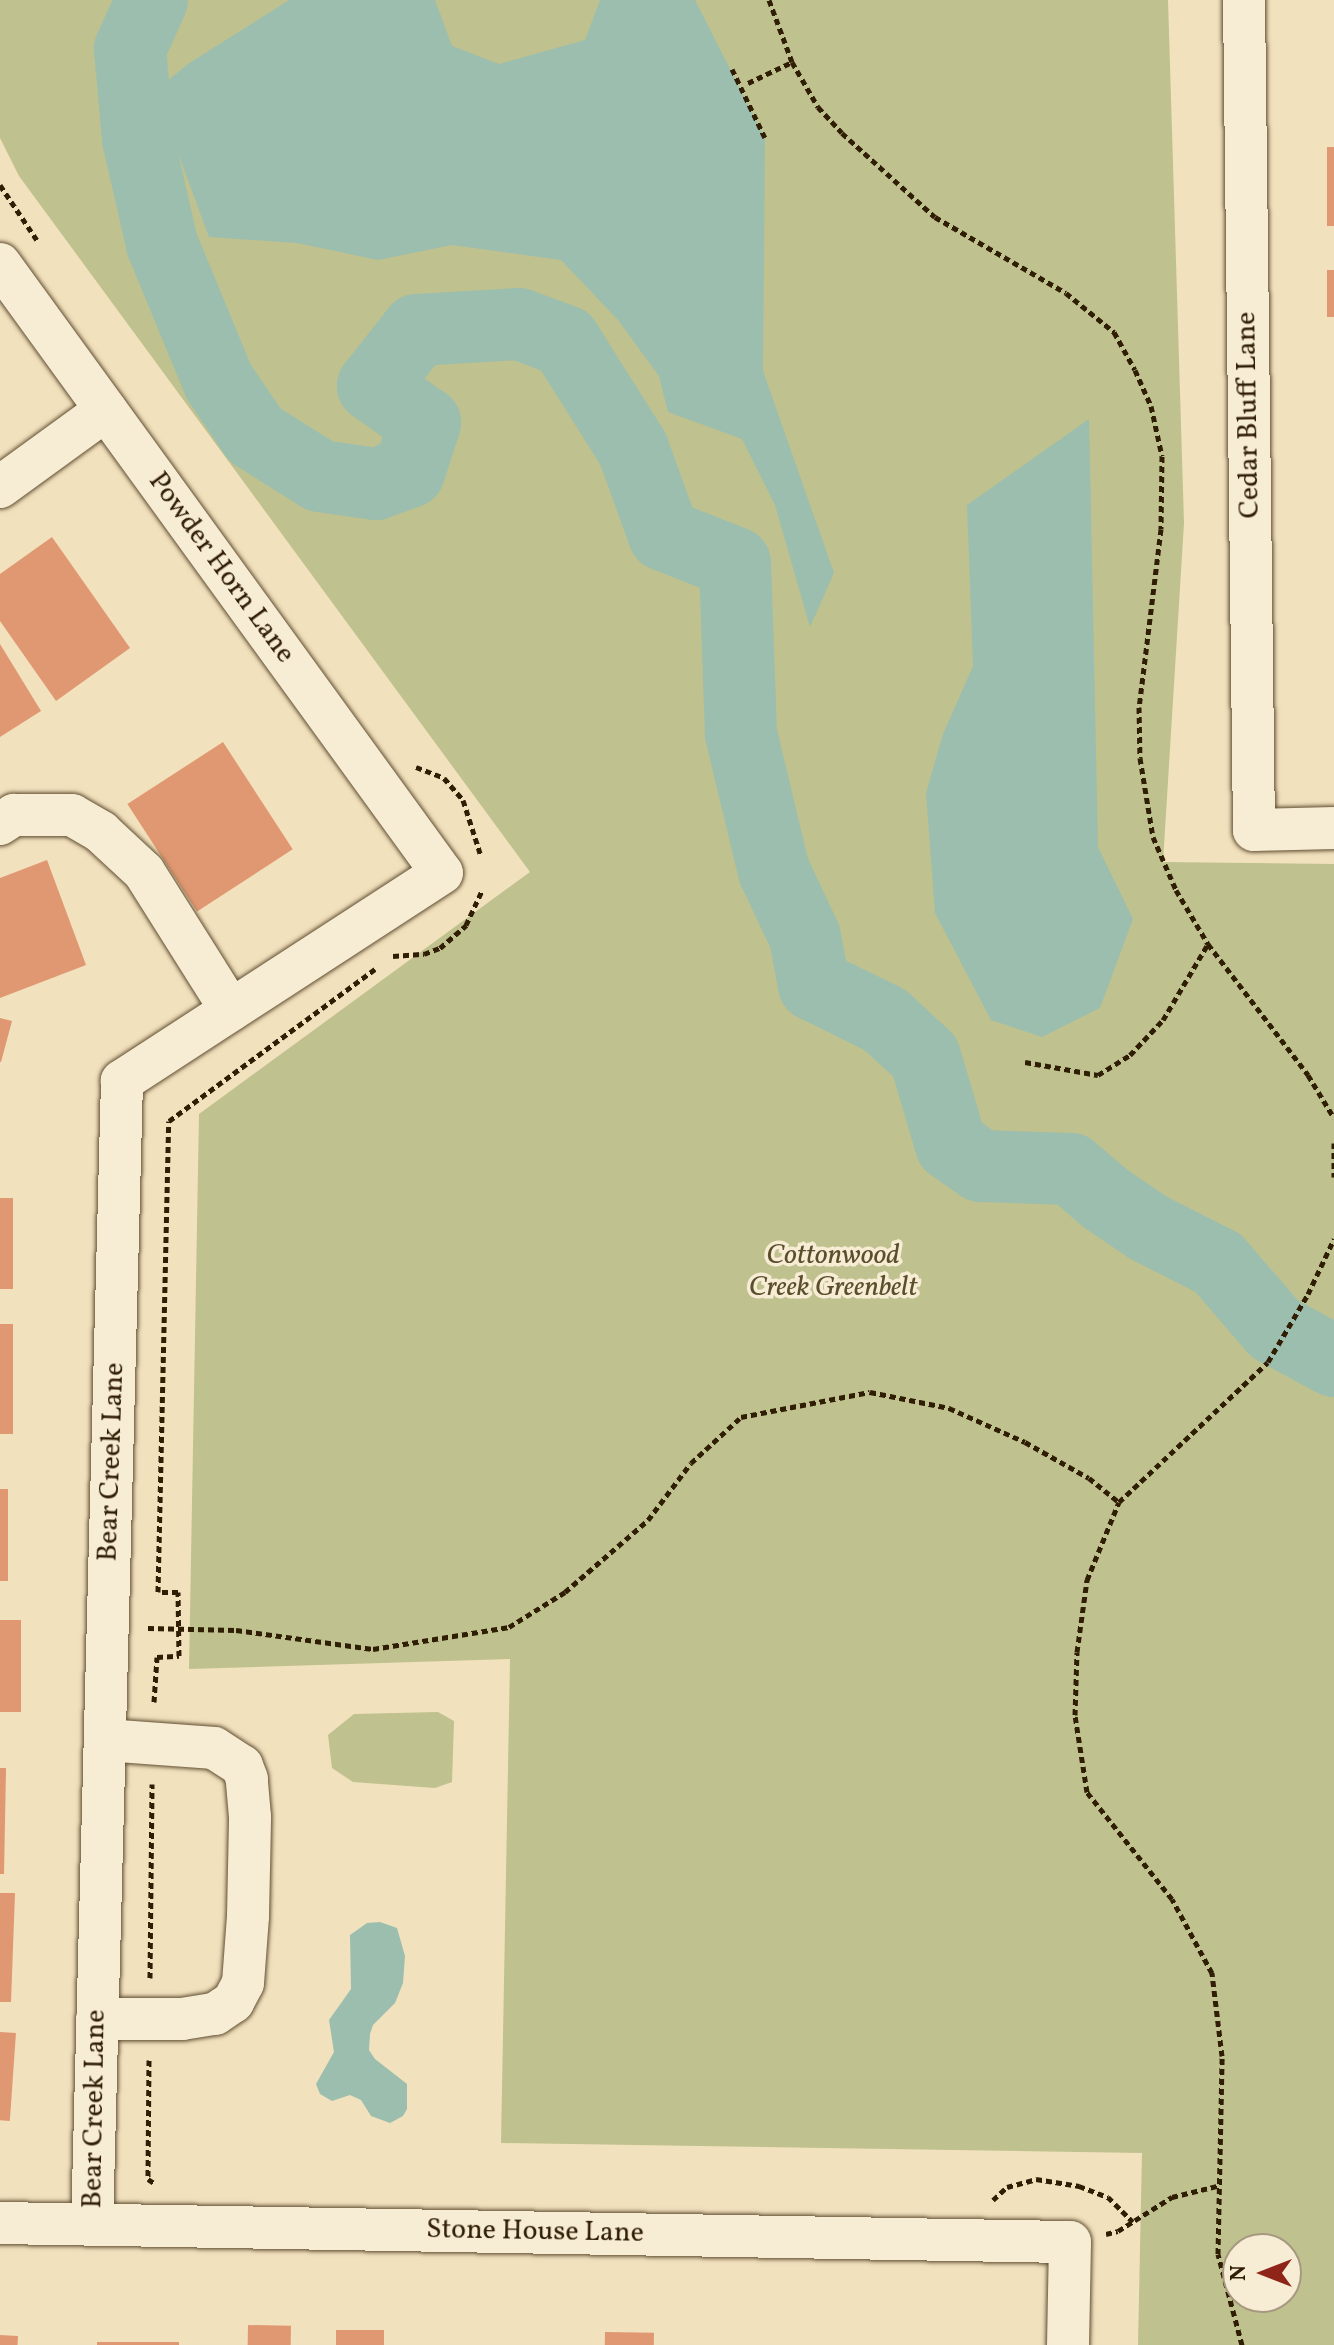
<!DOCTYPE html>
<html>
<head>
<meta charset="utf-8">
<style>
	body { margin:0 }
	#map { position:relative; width:1334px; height:2345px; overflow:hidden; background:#f2e1bd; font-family:Vollkorn,serif }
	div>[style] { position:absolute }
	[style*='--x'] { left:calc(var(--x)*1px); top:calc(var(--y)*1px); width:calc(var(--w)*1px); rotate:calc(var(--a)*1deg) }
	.green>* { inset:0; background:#bfc18e }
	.water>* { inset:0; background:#9cbeae }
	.river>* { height:72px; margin:-36px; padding:0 36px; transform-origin:36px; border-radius:36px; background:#9cbeae }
	.building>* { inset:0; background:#e09872; transform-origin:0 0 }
	.path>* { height:5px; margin-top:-2.5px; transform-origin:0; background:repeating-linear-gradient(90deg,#2f1d04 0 6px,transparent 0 10px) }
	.roads { filter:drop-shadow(0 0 2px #604e32) drop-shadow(0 0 2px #604e32) }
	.minor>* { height:42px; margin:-21px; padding:0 21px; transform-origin:21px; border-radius:21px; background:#f7ecd4 }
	span { translate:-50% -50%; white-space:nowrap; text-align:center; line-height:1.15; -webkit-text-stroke:7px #f7ecd4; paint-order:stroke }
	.street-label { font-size:28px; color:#2f1d04 }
	.park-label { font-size:28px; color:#5a4e2d; font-style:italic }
	.north { position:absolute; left:1222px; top:2233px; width:80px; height:80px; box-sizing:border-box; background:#f7ecd4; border:2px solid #a79981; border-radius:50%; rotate:270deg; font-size:22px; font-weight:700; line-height:32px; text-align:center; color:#2f1d04 }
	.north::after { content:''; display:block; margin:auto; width:28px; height:36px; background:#8f2418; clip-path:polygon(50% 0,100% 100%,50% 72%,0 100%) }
</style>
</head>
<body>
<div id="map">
	<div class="green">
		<i style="clip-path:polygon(evenodd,0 0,1168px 0,1184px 523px,1163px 862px,1334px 864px,1334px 2345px,1138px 2345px,1142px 2153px,501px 2143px,510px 1659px,189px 1669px,199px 1114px,530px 872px,19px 176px,0 138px,0 0,1238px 2249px,1286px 2249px,1286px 2297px,1238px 2297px,1238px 2249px)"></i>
		<i style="clip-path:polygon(438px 1712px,454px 1721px,452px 1782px,435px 1788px,353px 1782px,332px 1768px,328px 1735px,354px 1714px)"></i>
	</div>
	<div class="water">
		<i style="clip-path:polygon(289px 0,435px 0,452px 46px,499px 64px,585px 40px,600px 0,695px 0,765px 138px,763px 371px,834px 573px,810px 627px,775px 505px,742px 439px,668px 412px,659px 376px,618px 320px,561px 260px,452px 245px,378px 260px,297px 243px,209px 237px,155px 91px,188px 64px)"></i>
		<i style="clip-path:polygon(1089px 419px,1098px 847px,1133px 919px,1100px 1008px,1042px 1037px,991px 1020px,935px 913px,926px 793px,943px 734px,973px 666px,967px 505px)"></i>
		<i style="clip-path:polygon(380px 1922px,397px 1928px,405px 1956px,403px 1983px,395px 2003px,373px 2025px,370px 2034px,369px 2050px,375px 2059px,407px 2084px,407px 2109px,403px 2116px,390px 2123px,371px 2116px,361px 2100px,350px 2095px,332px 2101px,320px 2094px,316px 2084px,334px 2052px,329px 2020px,351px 1989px,350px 1935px,367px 1923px)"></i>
	</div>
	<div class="river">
		<i style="--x:152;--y:0;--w:54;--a:114.2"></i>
		<i style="--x:130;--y:49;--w:90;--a:84.9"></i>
		<i style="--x:138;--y:139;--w:108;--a:77.1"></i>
		<i style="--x:162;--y:244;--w:149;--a:67.6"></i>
		<i style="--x:219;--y:382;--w:64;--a:55.8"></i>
		<i style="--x:255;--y:435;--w:77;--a:32.2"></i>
		<i style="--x:320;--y:476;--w:57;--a:8.1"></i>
		<i style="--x:376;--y:484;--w:35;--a:-20"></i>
		<i style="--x:409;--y:472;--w:52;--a:-71.9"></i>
		<i style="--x:425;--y:423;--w:64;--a:-144.6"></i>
		<i style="--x:373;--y:386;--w:71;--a:-51.8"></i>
		<i style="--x:417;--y:330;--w:102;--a:-3.4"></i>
		<i style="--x:519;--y:324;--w:49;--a:20.3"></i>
		<i style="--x:565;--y:341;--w:128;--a:57.8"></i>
		<i style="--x:633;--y:449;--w:91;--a:70.2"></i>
		<i style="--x:664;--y:535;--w:76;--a:21.5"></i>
		<i style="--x:735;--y:563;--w:171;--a:88"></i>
		<i style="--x:741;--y:734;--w:141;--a:76.5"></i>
		<i style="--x:774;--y:871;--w:73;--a:64.8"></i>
		<i style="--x:805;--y:937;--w:49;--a:79.4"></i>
		<i style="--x:814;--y:985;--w:79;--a:26.2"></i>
		<i style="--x:885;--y:1020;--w:54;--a:42.8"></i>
		<i style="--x:925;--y:1057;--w:92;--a:73.5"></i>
		<i style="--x:951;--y:1145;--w:37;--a:35"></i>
		<i style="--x:981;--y:1166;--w:90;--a:1.9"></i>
		<i style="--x:1071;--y:1169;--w:46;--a:40.6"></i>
		<i style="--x:1106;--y:1199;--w:52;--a:34"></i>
		<i style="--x:1149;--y:1228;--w:77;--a:26.9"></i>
		<i style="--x:1218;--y:1263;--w:87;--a:49.2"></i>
		<i style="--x:1275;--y:1329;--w:67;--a:28.5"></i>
	</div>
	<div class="building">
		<i style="left:1327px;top:147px;width:7px;height:79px"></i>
		<i style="left:1327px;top:270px;width:7px;height:47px"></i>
		<i style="clip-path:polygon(52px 537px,130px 648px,56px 701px,0 621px,0 574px)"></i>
		<i style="clip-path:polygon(0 644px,41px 711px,0 737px)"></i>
		<i style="left:223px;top:742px;width:128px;height:114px;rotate:57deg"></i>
		<i style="clip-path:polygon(47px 860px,86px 965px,0 998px,0 878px)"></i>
		<i style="clip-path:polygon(0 1018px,12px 1021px,1px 1062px,0 1062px)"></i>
		<i style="left:0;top:1198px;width:13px;height:91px"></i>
		<i style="left:0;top:1324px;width:13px;height:110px"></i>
		<i style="left:0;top:1489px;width:8px;height:92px"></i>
		<i style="left:0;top:1620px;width:21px;height:92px"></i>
		<i style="clip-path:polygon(0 1768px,6px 1768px,4px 1874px,0 1874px)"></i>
		<i style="clip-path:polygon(0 1893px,15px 1893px,11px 2002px,0 2002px)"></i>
		<i style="left:0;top:2032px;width:16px;height:88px;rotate:4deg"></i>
		<i style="left:248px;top:2325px;width:43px;height:20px;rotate:1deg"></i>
		<i style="left:336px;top:2330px;width:48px;height:15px"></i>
		<i style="left:605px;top:2332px;width:49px;height:13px;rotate:1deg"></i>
		<i style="left:0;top:2335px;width:18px;height:10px;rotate:3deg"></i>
		<i style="left:97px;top:2342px;width:82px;height:3px"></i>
	</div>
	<div class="path">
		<i style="--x:769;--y:0;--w:66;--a:69.6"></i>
		<i style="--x:792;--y:62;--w:52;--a:60"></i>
		<i style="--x:818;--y:107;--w:35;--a:47"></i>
		<i style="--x:842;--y:133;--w:125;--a:42.1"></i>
		<i style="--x:935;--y:217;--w:151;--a:30.1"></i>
		<i style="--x:1066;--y:293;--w:62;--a:39.1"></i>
		<i style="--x:1114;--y:332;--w:43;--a:61.1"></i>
		<i style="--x:1135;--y:370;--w:39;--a:66"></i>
		<i style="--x:1151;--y:406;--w:51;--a:77.6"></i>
		<i style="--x:1162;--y:456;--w:73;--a:90.8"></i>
		<i style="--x:1161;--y:529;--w:179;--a:97"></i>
		<i style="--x:1139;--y:707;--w:51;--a:88.9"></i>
		<i style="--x:1140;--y:758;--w:80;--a:80.7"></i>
		<i style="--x:1153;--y:837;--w:58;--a:66.5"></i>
		<i style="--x:1176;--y:890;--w:63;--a:59.3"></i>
		<i style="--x:1208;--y:944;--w:165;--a:52.6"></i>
		<i style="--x:1308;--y:1075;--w:50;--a:58.8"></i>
		<i style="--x:732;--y:69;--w:76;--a:64.4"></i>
		<i style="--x:748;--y:83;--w:49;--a:-25.5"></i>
		<i style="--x:0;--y:185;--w:66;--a:56.1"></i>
		<i style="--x:416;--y:767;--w:30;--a:21"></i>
		<i style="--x:444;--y:778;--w:29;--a:49"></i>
		<i style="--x:463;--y:800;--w:59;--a:72.2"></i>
		<i style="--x:393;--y:956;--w:31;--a:-4"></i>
		<i style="--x:424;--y:954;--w:17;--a:-21"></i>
		<i style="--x:440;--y:948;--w:35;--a:-41"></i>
		<i style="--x:466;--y:925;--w:38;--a:-65"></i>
		<i style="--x:1025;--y:1062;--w:74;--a:10.1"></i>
		<i style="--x:1098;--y:1075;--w:38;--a:-32"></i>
		<i style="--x:1130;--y:1055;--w:48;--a:-46.7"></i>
		<i style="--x:1163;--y:1020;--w:88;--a:-59.4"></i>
		<i style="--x:1334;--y:1143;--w:34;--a:90"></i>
		<i style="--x:148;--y:1628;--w:88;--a:1.3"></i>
		<i style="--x:236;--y:1630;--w:138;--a:7.9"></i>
		<i style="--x:373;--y:1649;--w:138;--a:-9.2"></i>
		<i style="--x:509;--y:1627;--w:66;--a:-32"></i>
		<i style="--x:565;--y:1592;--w:110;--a:-40.9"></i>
		<i style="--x:648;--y:1520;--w:71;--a:-53"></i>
		<i style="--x:691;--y:1463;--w:68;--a:-42.6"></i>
		<i style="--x:741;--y:1417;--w:131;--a:-11"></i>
		<i style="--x:870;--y:1392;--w:81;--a:11.4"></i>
		<i style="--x:949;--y:1408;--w:83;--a:24.1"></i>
		<i style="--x:1025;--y:1442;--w:73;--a:29.4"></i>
		<i style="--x:1089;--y:1478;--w:38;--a:39"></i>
		<i style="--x:154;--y:1702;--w:45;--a:-86.2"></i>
		<i style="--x:157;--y:1657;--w:22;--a:-3"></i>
		<i style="--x:179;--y:1656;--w:64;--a:-90.9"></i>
		<i style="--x:178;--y:1592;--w:20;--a:180"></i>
		<i style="--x:158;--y:1592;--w:471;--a:-88.7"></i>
		<i style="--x:169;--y:1121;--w:256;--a:-36.4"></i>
		<i style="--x:150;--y:1978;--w:194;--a:-89.4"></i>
		<i style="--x:149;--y:2060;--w:119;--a:90.5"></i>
		<i style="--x:148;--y:2179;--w:7;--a:34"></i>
		<i style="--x:993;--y:2200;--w:19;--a:-43"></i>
		<i style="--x:1007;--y:2187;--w:30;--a:-15"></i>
		<i style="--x:1036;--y:2179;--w:44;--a:9.2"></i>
		<i style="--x:1079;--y:2186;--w:31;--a:21"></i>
		<i style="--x:1108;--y:2197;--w:35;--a:45"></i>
		<i style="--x:1106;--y:2234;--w:12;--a:-14"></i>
		<i style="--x:1118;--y:2231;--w:64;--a:-32.2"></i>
		<i style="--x:1172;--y:2197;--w:50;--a:-13.8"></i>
		<i style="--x:1242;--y:2345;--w:94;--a:-104.8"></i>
		<i style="--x:1218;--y:2254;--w:198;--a:-88.8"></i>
		<i style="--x:1222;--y:2056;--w:84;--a:-96.9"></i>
		<i style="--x:1212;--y:1973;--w:84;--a:-118.4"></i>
		<i style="--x:1172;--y:1899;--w:137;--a:-128.5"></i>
		<i style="--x:1087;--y:1792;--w:78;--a:-98.9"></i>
		<i style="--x:1075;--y:1715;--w:63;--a:-88.2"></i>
		<i style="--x:1077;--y:1652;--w:73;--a:-82.1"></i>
		<i style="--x:1087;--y:1580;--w:84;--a:-67.7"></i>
		<i style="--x:1119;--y:1502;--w:204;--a:-43.2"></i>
		<i style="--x:1268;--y:1362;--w:79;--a:-59.5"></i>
		<i style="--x:1308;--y:1294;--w:61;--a:-64.7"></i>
	</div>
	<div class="roads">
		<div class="minor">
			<i style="--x:1244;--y:0;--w:830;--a:89.31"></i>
			<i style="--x:1254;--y:830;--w:80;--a:-1.4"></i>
			<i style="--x:0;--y:264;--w:752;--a:54.03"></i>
			<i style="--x:442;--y:873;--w:382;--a:147"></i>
			<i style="--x:122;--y:1081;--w:1143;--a:91.5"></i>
			<i style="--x:0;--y:487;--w:131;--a:-36"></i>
			<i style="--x:0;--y:824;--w:17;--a:-33"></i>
			<i style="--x:14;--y:815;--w:58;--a:0"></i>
			<i style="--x:72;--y:815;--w:34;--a:30"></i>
			<i style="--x:101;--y:832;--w:59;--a:42.9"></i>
			<i style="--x:144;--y:872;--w:163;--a:57.8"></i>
			<i style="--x:97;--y:2019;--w:85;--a:0"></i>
			<i style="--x:182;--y:2019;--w:33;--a:-9"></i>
			<i style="--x:215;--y:2014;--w:22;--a:-34"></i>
			<i style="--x:233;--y:2002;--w:21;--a:-62"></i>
			<i style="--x:243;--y:1983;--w:67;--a:-85.7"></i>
			<i style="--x:248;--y:1916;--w:99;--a:-88.8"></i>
			<i style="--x:250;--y:1817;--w:38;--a:-95"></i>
			<i style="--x:247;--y:1779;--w:14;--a:-111"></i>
			<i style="--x:242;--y:1766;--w:33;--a:-147"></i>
			<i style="--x:214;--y:1748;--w:109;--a:-175.8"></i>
			<i style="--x:0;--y:2223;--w:1070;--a:1.02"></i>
			<i style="--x:1070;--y:2242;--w:103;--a:91.1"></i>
		</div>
	</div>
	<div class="street-label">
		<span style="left:1249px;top:415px;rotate:-91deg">Cedar Bluff Lane</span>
		<span style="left:221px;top:568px;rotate:54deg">Powder Horn Lane</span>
		<span style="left:112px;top:1462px;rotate:-88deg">Bear Creek Lane</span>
		<span style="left:95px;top:2109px;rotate:-89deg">Bear Creek Lane</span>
		<span style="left:535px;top:2232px;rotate:1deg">Stone House Lane</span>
	</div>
	<div class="park-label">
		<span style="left:833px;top:1272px">Cottonwood<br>Creek Greenbelt</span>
	</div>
	<div class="north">N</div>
</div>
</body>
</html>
